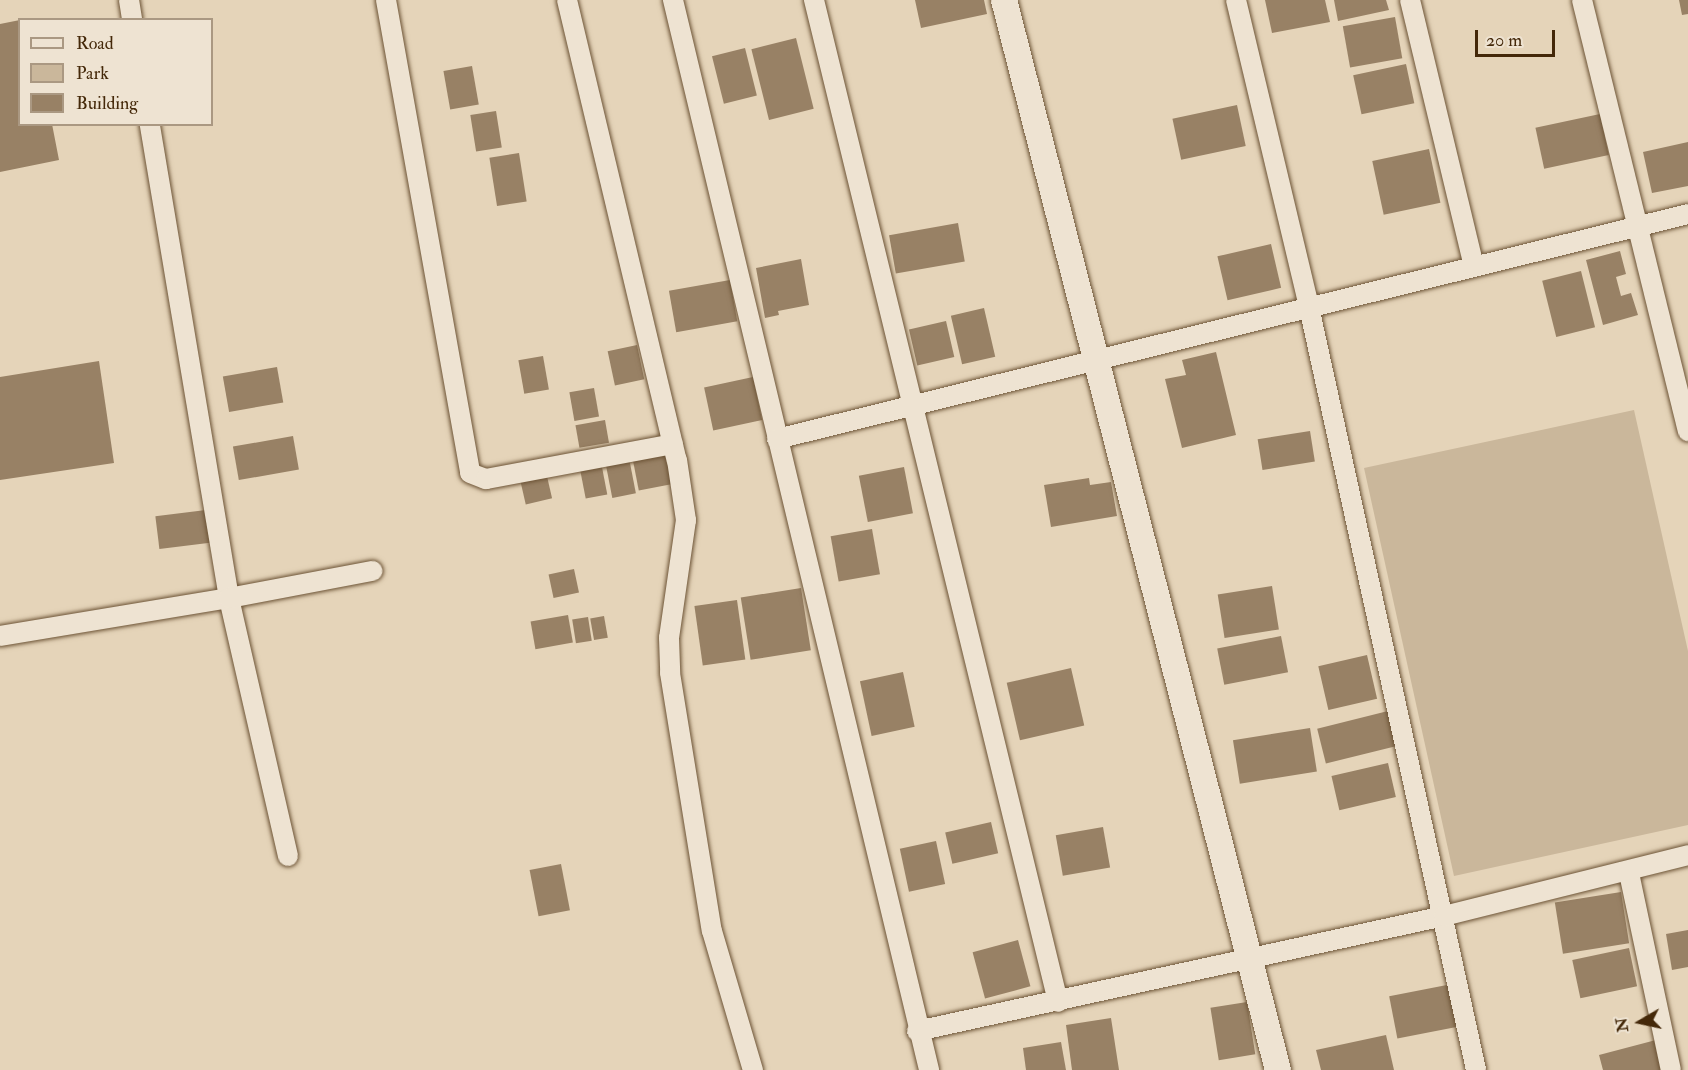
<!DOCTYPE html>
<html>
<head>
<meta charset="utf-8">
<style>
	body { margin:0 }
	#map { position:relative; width:1688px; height:1070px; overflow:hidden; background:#e5d4b9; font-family:"IM FELL Double Pica",serif }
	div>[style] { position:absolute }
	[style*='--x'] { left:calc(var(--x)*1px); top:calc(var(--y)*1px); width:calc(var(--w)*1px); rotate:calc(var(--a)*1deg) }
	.green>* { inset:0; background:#cab79b }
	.building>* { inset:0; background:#988165; transform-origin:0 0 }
	.roads { filter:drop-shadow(0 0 2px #6c5335) drop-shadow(0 0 2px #6c5335) }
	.minor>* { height:20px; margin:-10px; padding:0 10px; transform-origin:10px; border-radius:10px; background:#eee3d2 }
	.tertiary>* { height:26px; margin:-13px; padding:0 13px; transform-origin:13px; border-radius:13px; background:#eee3d2 }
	span { translate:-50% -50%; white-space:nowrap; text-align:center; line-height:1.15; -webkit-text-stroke:4.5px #eee3d2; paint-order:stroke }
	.legend { position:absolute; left:18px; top:18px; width:195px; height:108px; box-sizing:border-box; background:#eee3d2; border:2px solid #aa9882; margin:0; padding:8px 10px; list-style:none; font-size:18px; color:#442809 }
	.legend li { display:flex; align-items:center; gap:12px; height:30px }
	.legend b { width:30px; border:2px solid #aa9882 }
	.north { position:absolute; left:1610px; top:992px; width:60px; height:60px; -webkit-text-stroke:4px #eee3d2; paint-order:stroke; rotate:261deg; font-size:16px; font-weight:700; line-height:24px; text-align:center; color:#442809 }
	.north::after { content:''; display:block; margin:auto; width:21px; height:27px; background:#442809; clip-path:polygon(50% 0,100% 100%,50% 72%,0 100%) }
	.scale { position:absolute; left:1475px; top:30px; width:80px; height:27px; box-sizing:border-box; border:3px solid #442809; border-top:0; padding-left:8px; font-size:18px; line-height:21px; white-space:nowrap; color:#442809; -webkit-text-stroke:4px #eee3d2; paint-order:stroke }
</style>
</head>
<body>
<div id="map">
	<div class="green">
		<i style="clip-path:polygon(1634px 410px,1688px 651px,1688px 825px,1454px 876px,1364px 468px)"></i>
	</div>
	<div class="building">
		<i style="clip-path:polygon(915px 0,984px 0,987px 14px,921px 28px)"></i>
		<i style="clip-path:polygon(1265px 0,1325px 0,1330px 22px,1272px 33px)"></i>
		<i style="clip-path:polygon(1334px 0,1386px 0,1389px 10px,1338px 21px)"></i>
		<i style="clip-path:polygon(1679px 0,1688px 0,1688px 14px,1682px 15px)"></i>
		<i style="left:1395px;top:17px;width:42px;height:53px;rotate:80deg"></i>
		<i style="clip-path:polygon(20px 20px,20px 124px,52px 124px,59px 160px,0 172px,0 24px)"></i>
		<i style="left:796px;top:38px;width:73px;height:46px;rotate:76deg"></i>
		<i style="left:745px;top:48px;width:49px;height:34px;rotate:76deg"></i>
		<i style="left:1406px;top:64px;width:40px;height:54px;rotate:78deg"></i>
		<i style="left:472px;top:66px;width:39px;height:29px;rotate:80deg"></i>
		<i style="left:1237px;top:105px;width:42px;height:66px;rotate:78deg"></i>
		<i style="left:496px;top:111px;width:37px;height:26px;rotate:81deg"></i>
		<i style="left:1600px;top:114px;width:42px;height:66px;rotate:78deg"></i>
		<i style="clip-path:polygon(1688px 142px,1688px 186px,1652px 193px,1643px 152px)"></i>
		<i style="left:1429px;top:149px;width:55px;height:58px;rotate:78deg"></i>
		<i style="left:519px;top:153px;width:49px;height:30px;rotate:81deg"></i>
		<i style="left:958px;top:223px;width:39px;height:70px;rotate:80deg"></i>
		<i style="left:1271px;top:244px;width:45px;height:55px;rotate:77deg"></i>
		<i style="clip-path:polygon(1620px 251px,1626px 274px,1616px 277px,1621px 296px,1631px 293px,1638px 315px,1603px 325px,1586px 260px)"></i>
		<i style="clip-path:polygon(801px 259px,809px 305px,778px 311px,779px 315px,765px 318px,756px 268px)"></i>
		<i style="left:1581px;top:271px;width:58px;height:40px;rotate:76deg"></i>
		<i style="left:730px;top:280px;width:42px;height:62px;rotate:80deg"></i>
		<i style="left:984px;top:308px;width:50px;height:34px;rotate:77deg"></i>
		<i style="left:946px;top:321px;width:37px;height:38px;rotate:77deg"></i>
		<i style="left:637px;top:345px;width:35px;height:30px;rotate:78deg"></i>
		<i style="clip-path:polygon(1216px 352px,1236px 435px,1182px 448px,1165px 379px,1186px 375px,1182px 360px)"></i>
		<i style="left:543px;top:356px;width:34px;height:25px;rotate:80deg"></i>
		<i style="clip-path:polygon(99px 361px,114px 463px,0 480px,0 377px)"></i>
		<i style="left:277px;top:367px;width:36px;height:55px;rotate:80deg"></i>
		<i style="left:753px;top:377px;width:44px;height:50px;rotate:78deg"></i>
		<i style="left:594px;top:388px;width:29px;height:25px;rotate:80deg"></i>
		<i style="left:605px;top:420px;width:23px;height:30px;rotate:80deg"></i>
		<i style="left:1310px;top:431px;width:31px;height:53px;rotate:81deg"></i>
		<i style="left:293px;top:436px;width:34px;height:61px;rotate:80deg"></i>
		<i style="left:669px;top:452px;width:32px;height:37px;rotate:79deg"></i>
		<i style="left:629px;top:458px;width:36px;height:24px;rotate:79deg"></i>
		<i style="left:601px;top:462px;width:33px;height:22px;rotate:79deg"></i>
		<i style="left:904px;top:467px;width:47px;height:46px;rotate:79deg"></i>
		<i style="left:546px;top:472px;width:27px;height:27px;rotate:77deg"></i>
		<i style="clip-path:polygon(1089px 478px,1090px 485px,1111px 482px,1117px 516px,1051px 527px,1044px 485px)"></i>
		<i style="left:206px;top:510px;width:33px;height:51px;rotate:83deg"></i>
		<i style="left:872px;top:529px;width:46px;height:42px;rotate:80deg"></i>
		<i style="left:574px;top:569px;width:24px;height:26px;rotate:78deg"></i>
		<i style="left:1272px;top:586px;width:44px;height:55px;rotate:81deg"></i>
		<i style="left:801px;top:588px;width:63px;height:61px;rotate:81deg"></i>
		<i style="left:737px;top:600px;width:60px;height:43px;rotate:82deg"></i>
		<i style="left:568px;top:615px;width:28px;height:38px;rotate:80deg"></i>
		<i style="left:604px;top:616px;width:22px;height:14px;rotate:80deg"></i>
		<i style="left:588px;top:617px;width:24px;height:16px;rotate:81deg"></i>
		<i style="left:1281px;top:636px;width:37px;height:65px;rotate:79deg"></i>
		<i style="left:1367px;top:655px;width:45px;height:50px;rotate:77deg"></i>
		<i style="left:1071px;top:668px;width:59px;height:66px;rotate:77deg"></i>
		<i style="left:903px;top:672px;width:56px;height:44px;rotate:78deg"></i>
		<i style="left:1388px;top:711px;width:36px;height:73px;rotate:76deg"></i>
		<i style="left:1310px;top:728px;width:44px;height:78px;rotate:81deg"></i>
		<i style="left:1388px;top:763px;width:35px;height:58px;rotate:77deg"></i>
		<i style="left:991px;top:822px;width:32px;height:47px;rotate:77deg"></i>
		<i style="left:1103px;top:827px;width:41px;height:48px;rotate:80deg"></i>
		<i style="left:936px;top:841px;width:44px;height:37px;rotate:78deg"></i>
		<i style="left:561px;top:864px;width:47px;height:32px;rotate:79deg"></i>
		<i style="left:1621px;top:892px;width:52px;height:67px;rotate:81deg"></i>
		<i style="clip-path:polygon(1688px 930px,1688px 967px,1672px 970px,1666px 934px)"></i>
		<i style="left:1018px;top:940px;width:48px;height:47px;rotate:75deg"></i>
		<i style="left:1629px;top:948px;width:39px;height:58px;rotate:78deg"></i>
		<i style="left:1452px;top:984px;width:43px;height:64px;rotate:79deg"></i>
		<i style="left:1247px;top:1002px;width:53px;height:37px;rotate:81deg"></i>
		<i style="clip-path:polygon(1111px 1018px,1119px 1070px,1072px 1070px,1066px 1025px)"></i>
		<i style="clip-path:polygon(1386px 1035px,1394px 1070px,1321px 1070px,1316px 1050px)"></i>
		<i style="clip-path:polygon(1656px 1040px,1664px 1070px,1603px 1070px,1599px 1055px)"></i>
		<i style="clip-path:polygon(1061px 1042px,1066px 1070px,1026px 1070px,1023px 1048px)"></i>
	</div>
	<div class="roads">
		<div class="minor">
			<i style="--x:129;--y:0;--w:20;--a:81"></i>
			<i style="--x:386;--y:0;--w:480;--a:79.9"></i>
			<i style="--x:470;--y:473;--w:17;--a:21"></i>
			<i style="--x:486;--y:479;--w:190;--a:-10.6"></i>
			<i style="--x:567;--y:0;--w:473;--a:76.6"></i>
			<i style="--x:677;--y:460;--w:61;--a:81.5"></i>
			<i style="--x:686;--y:520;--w:119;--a:98.2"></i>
			<i style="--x:669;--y:638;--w:35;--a:88"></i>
			<i style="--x:670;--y:673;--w:261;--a:80.8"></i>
			<i style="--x:712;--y:931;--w:145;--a:73.6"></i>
			<i style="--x:673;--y:0;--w:1100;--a:76.54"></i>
			<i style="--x:814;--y:0;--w:1031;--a:76.31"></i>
			<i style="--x:1236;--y:0;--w:316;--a:76.6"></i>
			<i style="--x:1309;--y:307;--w:781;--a:77.65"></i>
			<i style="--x:1410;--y:0;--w:274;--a:76.5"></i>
			<i style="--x:1582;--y:0;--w:444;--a:76.2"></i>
			<i style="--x:777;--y:439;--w:938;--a:-13.87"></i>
			<i style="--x:0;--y:636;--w:232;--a:-9.4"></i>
			<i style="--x:229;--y:598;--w:481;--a:-99.5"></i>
			<i style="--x:288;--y:856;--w:265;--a:-102.9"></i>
			<i style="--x:229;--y:598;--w:146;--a:-10.7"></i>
			<i style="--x:1629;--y:873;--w:201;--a:78"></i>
			<i style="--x:917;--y:1031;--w:539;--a:-12.31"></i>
			<i style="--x:1444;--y:916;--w:252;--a:-14"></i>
		</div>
		<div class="tertiary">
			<i style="--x:1004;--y:0;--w:1105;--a:75.64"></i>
		</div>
	</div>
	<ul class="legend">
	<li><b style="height:8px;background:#eee3d2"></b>Road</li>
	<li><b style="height:16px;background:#cab79b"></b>Park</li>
	<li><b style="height:16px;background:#988165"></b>Building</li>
	</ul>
	<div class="north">N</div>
	<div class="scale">20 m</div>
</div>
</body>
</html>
